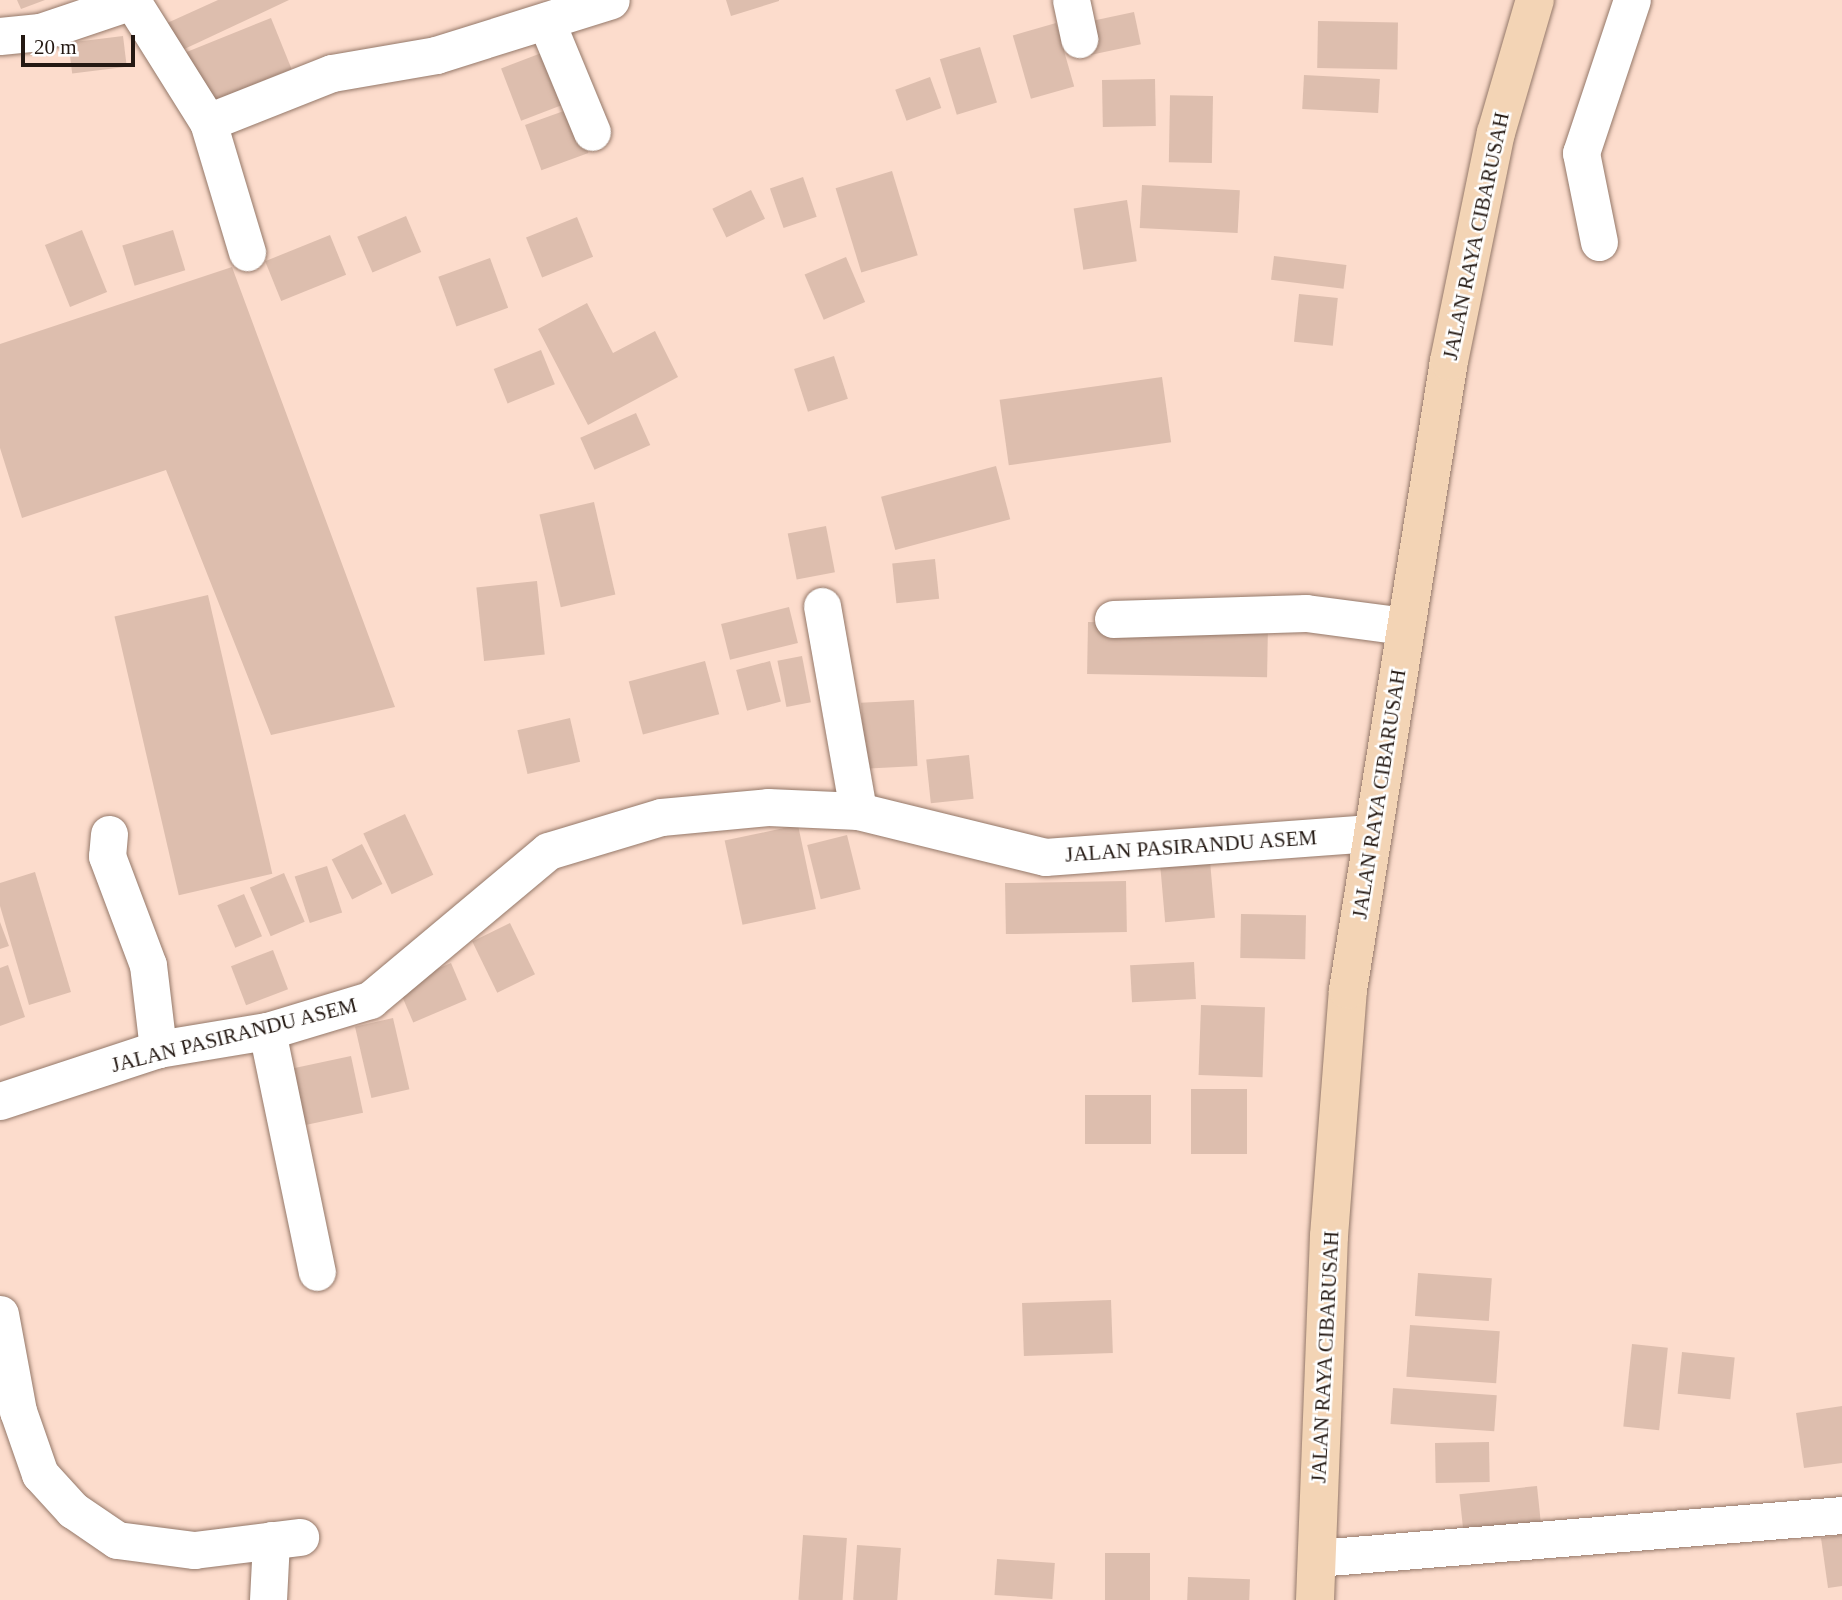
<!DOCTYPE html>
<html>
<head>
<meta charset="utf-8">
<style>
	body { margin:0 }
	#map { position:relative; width:1842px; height:1600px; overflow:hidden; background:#fcdccc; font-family:Georgia,serif }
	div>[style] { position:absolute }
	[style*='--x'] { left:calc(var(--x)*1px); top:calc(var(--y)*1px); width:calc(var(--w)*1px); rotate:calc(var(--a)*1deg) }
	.building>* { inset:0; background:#ddbeae; transform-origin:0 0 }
	.roads { filter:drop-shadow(0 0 2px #947869) drop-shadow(0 0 2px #947869) }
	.minor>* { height:37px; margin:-18.5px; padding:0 18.5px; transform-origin:18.5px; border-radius:18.5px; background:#fff }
	.primary>* { height:38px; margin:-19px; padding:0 19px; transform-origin:19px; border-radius:19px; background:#f3d4b5 }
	span { translate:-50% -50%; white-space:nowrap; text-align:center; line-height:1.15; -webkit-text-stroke:5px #fff; paint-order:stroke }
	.street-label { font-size:21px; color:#241913 }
	.scale { position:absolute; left:21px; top:35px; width:114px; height:32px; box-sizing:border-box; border:4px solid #241913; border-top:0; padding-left:9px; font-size:21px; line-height:24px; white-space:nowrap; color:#241913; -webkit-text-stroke:5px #fff; paint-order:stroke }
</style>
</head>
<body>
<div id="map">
	<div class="building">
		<i style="clip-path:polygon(17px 0,45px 0,21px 9px)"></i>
		<i style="clip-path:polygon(218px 0,289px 0,178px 52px,165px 24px)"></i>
		<i style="clip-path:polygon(726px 0,779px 0,779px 1px,731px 16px)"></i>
		<i style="left:1134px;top:12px;width:33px;height:53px;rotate:78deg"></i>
		<i style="left:271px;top:18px;width:55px;height:97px;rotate:68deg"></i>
		<i style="left:1318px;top:21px;width:80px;height:47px;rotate:1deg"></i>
		<i style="left:1056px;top:23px;width:66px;height:45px;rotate:74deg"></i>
		<i style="left:123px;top:36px;width:31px;height:55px;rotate:83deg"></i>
		<i style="left:980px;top:47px;width:58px;height:42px;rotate:73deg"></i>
		<i style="left:544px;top:52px;width:56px;height:46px;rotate:69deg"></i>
		<i style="left:1304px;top:75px;width:76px;height:34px;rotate:3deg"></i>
		<i style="left:930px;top:77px;width:33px;height:37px;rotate:70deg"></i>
		<i style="left:1155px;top:79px;width:47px;height:53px;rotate:89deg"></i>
		<i style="left:1213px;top:96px;width:67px;height:43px;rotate:91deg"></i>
		<i style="left:572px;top:108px;width:48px;height:50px;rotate:70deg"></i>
		<i style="left:892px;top:171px;width:88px;height:59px;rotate:73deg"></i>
		<i style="left:803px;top:177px;width:42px;height:35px;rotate:71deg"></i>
		<i style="left:1142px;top:185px;width:98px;height:43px;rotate:3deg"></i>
		<i style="left:751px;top:190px;width:32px;height:43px;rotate:64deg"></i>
		<i style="left:1127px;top:200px;width:62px;height:54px;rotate:81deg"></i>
		<i style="left:406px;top:216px;width:39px;height:53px;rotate:67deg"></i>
		<i style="left:577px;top:217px;width:43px;height:55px;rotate:68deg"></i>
		<i style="left:82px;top:230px;width:67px;height:40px;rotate:68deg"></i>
		<i style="left:173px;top:230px;width:42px;height:53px;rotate:73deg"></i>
		<i style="left:330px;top:235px;width:43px;height:70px;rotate:68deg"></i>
		<i style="left:1274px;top:256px;width:73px;height:24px;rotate:7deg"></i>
		<i style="left:846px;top:257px;width:49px;height:45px;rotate:67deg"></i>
		<i style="left:490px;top:258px;width:53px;height:55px;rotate:70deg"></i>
		<i style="clip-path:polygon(232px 267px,395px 707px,271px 735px,166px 470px,22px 518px,0 448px,0 344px)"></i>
		<i style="left:1299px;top:294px;width:39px;height:48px;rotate:6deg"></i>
		<i style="clip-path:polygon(587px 303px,613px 353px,655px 331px,678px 377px,588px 425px,538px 329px)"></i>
		<i style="left:541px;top:350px;width:37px;height:51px;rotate:68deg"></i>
		<i style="left:834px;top:356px;width:45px;height:42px;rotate:72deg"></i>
		<i style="left:1162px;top:377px;width:66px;height:164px;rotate:82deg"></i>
		<i style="left:636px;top:413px;width:35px;height:61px;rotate:66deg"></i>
		<i style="left:996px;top:466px;width:55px;height:119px;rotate:75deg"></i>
		<i style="left:594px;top:502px;width:95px;height:56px;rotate:77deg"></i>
		<i style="left:826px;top:526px;width:47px;height:39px;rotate:79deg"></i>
		<i style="left:935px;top:559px;width:40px;height:43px;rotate:84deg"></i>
		<i style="left:537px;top:581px;width:74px;height:61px;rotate:84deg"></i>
		<i style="left:208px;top:595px;width:286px;height:96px;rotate:77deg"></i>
		<i style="left:789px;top:607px;width:37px;height:70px;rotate:76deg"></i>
		<i style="left:1088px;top:622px;width:180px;height:52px;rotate:1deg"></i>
		<i style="left:802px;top:656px;width:47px;height:25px;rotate:79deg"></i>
		<i style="left:705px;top:661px;width:55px;height:79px;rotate:75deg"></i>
		<i style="left:770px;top:661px;width:42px;height:35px;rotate:75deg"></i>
		<i style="left:914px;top:700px;width:66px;height:53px;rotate:87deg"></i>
		<i style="left:570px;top:718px;width:45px;height:54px;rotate:77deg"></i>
		<i style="left:969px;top:755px;width:44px;height:43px;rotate:84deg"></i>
		<i style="left:405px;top:814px;width:67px;height:46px;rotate:65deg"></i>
		<i style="left:798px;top:825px;width:86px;height:75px;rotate:78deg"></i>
		<i style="left:847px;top:835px;width:56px;height:41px;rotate:76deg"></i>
		<i style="left:362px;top:844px;width:45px;height:34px;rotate:63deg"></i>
		<i style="left:1210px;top:861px;width:57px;height:50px;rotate:85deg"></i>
		<i style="left:327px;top:866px;width:49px;height:34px;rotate:72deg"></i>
		<i style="clip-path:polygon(35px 872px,71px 992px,29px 1005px,0 906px,0 883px)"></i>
		<i style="left:284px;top:873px;width:53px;height:37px;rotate:67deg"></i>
		<i style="left:1126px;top:881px;width:51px;height:121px;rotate:89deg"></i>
		<i style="left:244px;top:894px;width:46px;height:29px;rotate:67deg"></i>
		<i style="left:1241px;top:914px;width:65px;height:44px;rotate:1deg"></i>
		<i style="clip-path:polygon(0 922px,9px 946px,0 949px)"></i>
		<i style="left:510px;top:923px;width:57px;height:42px;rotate:64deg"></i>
		<i style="left:273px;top:950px;width:42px;height:45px;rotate:69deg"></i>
		<i style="left:1194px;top:962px;width:37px;height:64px;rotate:87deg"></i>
		<i style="left:451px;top:963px;width:40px;height:58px;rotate:67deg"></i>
		<i style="clip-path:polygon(8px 965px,25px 1017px,0 1026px,0 968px)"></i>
		<i style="left:1201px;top:1005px;width:64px;height:70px;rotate:2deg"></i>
		<i style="left:393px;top:1018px;width:73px;height:39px;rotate:77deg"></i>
		<i style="left:351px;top:1056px;width:58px;height:72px;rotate:78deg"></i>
		<i style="left:1191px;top:1089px;width:56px;height:65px"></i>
		<i style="left:1085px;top:1095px;width:66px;height:49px"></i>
		<i style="left:1418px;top:1273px;width:74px;height:43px;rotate:4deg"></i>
		<i style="left:1111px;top:1300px;width:53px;height:89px;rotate:88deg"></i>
		<i style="left:1410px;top:1325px;width:90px;height:52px;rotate:4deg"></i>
		<i style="left:1632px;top:1344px;width:36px;height:83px;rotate:6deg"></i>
		<i style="left:1682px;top:1352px;width:53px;height:42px;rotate:6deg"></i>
		<i style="left:1393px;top:1388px;width:104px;height:36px;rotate:4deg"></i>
		<i style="clip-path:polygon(1842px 1406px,1842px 1463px,1804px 1468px,1796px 1413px)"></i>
		<i style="left:1489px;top:1442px;width:40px;height:54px;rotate:89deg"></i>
		<i style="left:1537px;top:1486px;width:40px;height:78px;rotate:84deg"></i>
		<i style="left:803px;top:1535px;width:44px;height:65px;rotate:4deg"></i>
		<i style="clip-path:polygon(1842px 1535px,1842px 1586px,1828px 1588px,1821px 1538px)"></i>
		<i style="left:857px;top:1545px;width:44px;height:55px;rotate:4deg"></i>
		<i style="left:1105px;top:1553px;width:45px;height:47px"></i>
		<i style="left:997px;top:1559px;width:58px;height:36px;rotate:4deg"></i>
		<i style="left:1188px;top:1577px;width:62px;height:23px;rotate:2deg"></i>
	</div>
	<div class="roads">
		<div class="minor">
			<i style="--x:1071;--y:0;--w:40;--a:78"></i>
			<i style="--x:546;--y:21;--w:120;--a:67.5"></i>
			<i style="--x:0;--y:36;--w:40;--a:-5.7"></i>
			<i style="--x:40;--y:32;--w:97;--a:-18.6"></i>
			<i style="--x:132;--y:1;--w:143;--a:57.9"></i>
			<i style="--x:208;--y:122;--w:133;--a:-21.6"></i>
			<i style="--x:332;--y:73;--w:106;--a:-9.8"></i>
			<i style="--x:436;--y:55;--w:183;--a:-17.4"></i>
			<i style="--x:208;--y:122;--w:136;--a:73.3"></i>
			<i style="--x:1599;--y:242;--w:91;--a:-101.4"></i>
			<i style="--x:1581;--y:153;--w:161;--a:-71.6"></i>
			<i style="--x:822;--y:606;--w:208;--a:80"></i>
			<i style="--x:1113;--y:619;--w:193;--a:-1.8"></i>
			<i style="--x:1306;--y:613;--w:98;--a:7.6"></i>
			<i style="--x:109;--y:834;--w:22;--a:95"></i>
			<i style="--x:107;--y:856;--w:116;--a:69.4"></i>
			<i style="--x:148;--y:965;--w:85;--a:83.2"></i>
			<i style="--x:267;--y:1031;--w:246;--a:78.3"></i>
			<i style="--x:0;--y:1101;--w:166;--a:-18.2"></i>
			<i style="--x:158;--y:1049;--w:110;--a:-9.4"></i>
			<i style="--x:267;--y:1031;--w:108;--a:-16.8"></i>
			<i style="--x:370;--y:1000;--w:232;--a:-39.9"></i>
			<i style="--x:548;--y:851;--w:118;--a:-16.7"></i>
			<i style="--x:661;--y:817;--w:107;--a:-5.3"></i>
			<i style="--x:768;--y:807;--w:90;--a:2.5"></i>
			<i style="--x:858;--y:811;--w:193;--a:13.8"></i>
			<i style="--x:1045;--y:857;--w:327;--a:-4.2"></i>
			<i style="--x:0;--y:1314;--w:99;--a:79.5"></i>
			<i style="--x:18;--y:1411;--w:67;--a:70.8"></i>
			<i style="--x:40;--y:1474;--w:49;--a:47.5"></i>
			<i style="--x:73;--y:1510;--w:53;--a:34.3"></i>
			<i style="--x:117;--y:1540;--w:78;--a:7.4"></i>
			<i style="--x:194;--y:1550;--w:107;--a:-7"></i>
			<i style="--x:1317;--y:1558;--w:527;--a:-4.68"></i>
			<i style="--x:268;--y:1600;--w:60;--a:-87.1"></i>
		</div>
		<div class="primary">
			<i style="--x:1315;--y:1600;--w:364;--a:-87.8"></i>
			<i style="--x:1329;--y:1236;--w:247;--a:-85.6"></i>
			<i style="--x:1348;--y:990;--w:637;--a:-80.88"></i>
			<i style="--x:1449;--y:361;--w:233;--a:-78.4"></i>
			<i style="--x:1496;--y:133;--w:139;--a:-73.7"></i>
		</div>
	</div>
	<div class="street-label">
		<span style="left:1476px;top:236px;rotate:-78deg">JALAN RAYA CIBARUSAH</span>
		<span style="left:1379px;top:794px;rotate:-81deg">JALAN RAYA CIBARUSAH</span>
		<span style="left:1191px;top:846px;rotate:-4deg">JALAN PASIRANDU ASEM</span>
		<span style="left:234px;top:1035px;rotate:-14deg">JALAN PASIRANDU ASEM</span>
		<span style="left:1325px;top:1357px;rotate:-87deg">JALAN RAYA CIBARUSAH</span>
	</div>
	<div class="scale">20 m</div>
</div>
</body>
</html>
